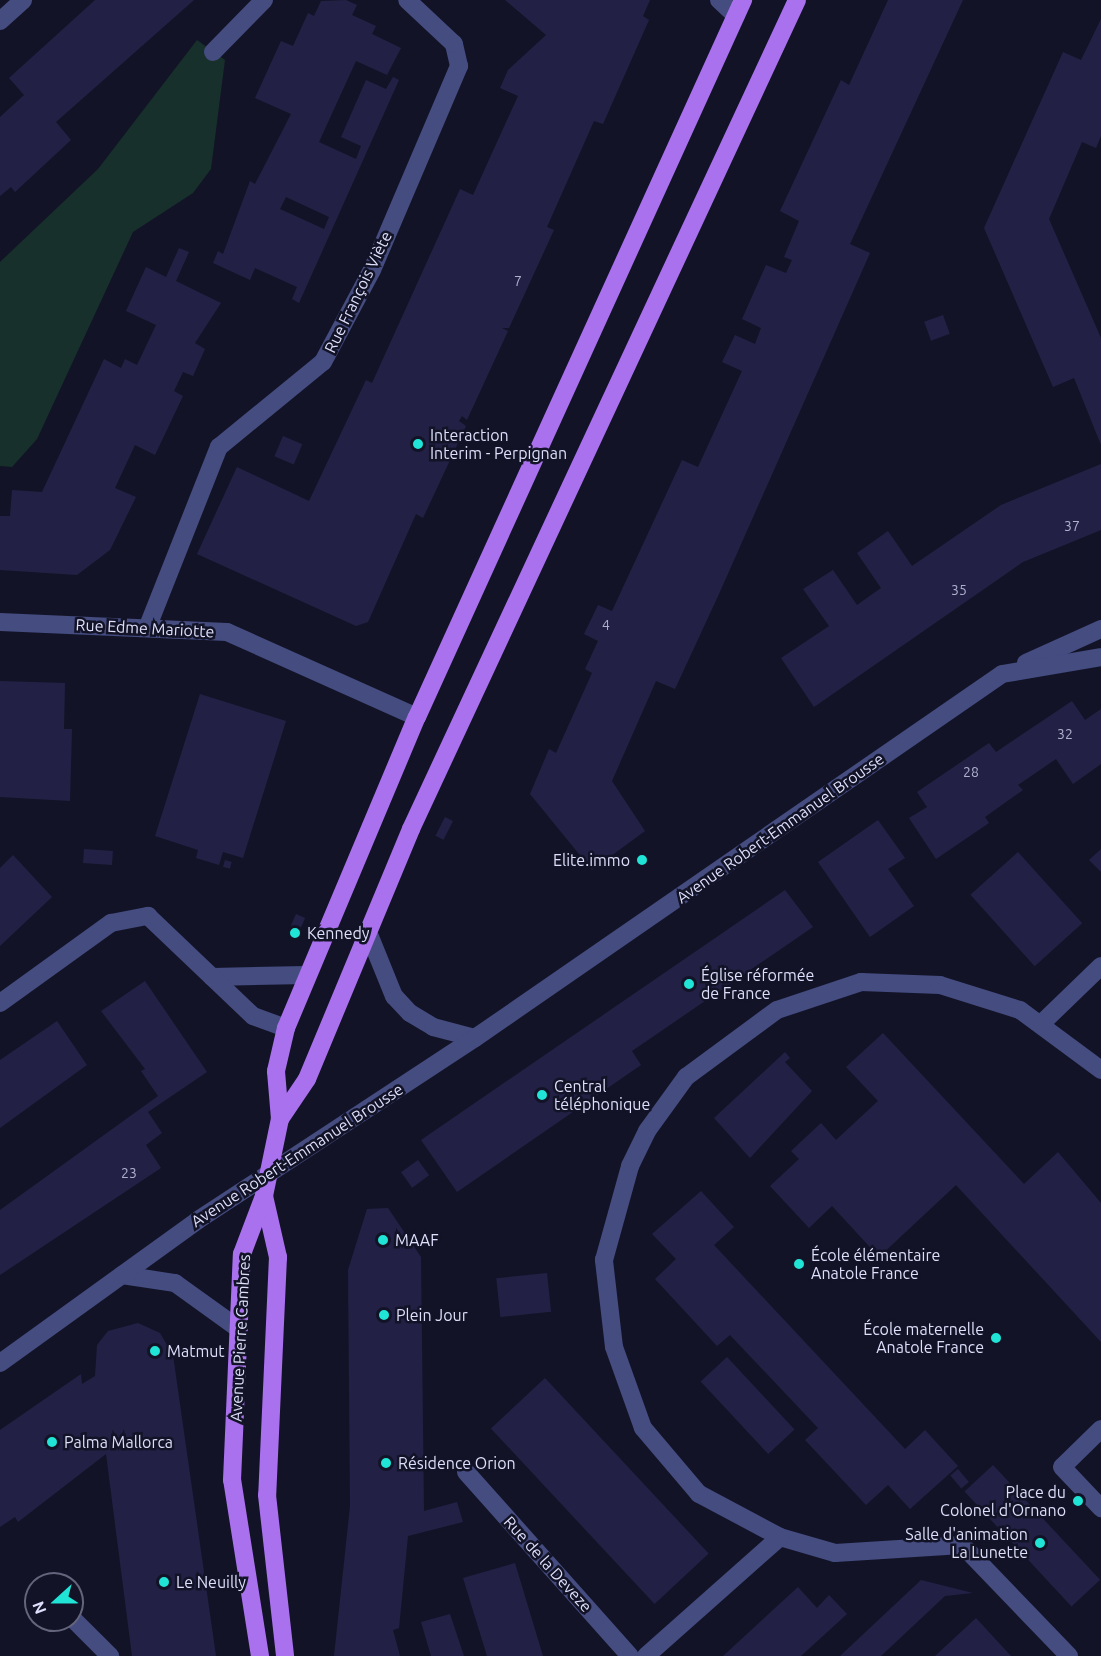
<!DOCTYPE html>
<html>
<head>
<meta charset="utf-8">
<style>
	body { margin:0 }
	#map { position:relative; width:1101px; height:1656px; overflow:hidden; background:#131327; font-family:Ubuntu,sans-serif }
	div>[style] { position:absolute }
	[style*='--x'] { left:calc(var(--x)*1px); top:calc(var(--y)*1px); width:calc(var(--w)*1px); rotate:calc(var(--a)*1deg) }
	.green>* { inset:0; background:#17302b }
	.building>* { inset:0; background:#222145; transform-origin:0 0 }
	.minor>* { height:18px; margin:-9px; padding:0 9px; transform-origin:9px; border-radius:9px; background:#444c80 }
	.major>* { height:18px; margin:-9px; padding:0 9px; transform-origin:9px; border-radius:9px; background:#a971ee }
	.dots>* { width:16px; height:16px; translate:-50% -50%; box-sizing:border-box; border:3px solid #131327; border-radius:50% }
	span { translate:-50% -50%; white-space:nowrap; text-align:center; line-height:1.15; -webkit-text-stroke:5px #131327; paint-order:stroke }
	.number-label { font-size:14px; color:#aeb0ce }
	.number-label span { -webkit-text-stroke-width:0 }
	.street-label { font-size:16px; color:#dddffb }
	.poi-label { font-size:16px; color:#dddffb }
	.left { translate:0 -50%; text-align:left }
	.right { translate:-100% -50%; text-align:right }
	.north { position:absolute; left:24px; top:1572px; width:60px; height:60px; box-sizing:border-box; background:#131327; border:2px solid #64657c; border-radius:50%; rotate:249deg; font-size:16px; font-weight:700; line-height:24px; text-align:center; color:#dddffb }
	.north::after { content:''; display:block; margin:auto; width:21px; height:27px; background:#20e4d5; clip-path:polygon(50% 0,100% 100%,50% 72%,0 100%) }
</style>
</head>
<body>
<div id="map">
	<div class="green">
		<i style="clip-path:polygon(197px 40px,225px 60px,211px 169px,193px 193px,133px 232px,37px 439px,12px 467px,0 466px,0 262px,98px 169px)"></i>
	</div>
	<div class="building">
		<i style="clip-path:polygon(95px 0,194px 0,56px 122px,71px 140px,15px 192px,11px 187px,0 196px,0 117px,24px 95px,9px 78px)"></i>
		<i style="clip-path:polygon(evenodd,346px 0,357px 5px,352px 15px,376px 26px,372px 34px,401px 48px,387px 75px,356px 61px,319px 142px,356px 159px,361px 146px,341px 137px,366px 80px,386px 89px,393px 77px,399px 80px,299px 303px,292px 299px,297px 287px,255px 268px,250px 280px,213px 263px,218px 251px,223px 254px,250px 181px,255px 184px,291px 114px,255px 98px,281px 41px,293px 46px,308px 13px,314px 16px,321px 1px,346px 0,286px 197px,329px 217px,324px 229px,280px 209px,286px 197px)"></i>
		<i style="clip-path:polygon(505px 0,650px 0,643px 16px,649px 20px,603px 124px,594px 121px,547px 227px,554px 230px,509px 328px,502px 328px,508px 331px,467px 420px,462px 416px,459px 421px,466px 426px,423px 518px,416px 514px,368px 622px,356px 626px,197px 554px,237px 467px,309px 501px,366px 380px,372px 383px,460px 189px,473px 195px,518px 96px,500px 88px,508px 70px,546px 35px)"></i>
		<i style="clip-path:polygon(888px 0,963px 0,850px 244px,870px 253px,719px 594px,675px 689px,656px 681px,612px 781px,645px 831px,592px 870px,530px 794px,549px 749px,556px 753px,592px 673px,585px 669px,598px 641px,584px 634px,598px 605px,612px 611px,682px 460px,698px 467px,742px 371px,722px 362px,735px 335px,755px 344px,761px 328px,742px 319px,766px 265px,786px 273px,792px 260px,784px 257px,799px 221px,780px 211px,841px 80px,849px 85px)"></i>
		<i style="clip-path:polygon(1101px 19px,1101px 136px,1096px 148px,1082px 142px,1049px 219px,1101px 338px,1101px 445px,1074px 378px,1053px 387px,984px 228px,1063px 52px,1081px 60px)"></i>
		<i style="clip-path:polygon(179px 248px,189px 252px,176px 281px,221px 303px,195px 343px,205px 349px,193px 376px,183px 372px,174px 391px,183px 396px,155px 455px,135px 445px,115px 488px,136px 497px,110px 550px,77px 575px,0 570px,0 516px,10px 516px,12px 490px,42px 492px,104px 359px,121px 368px,125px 359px,137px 365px,156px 325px,126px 311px,146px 267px,166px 277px)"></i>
		<i style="left:943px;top:315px;width:20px;height:20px;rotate:70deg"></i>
		<i style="left:283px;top:436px;width:21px;height:22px;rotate:23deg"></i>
		<i style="clip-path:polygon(1101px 464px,1101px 530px,1023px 562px,814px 707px,781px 658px,829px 626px,803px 589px,833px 570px,857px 605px,881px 588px,857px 553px,888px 531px,912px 566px,1001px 505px)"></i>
		<i style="clip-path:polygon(0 681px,65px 683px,64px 729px,72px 729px,70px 801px,0 797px)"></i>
		<i style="clip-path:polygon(200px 694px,286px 721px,243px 858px,223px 852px,219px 865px,196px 858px,198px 850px,155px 836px)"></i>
		<i style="clip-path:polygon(1072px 701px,1085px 720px,1101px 709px,1101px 764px,1073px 784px,1056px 759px,1018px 785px,1023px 790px,985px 817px,989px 823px,936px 859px,909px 818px,927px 807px,917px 792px,989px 743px,996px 752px)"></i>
		<i style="left:445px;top:817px;width:9px;height:21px;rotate:27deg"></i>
		<i style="clip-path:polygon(878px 820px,905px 858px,888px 869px,914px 906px,870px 937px,818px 862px)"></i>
		<i style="left:84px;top:849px;width:29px;height:14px;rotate:4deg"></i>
		<i style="clip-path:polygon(1101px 849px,1101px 872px,1089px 860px)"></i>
		<i style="left:1018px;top:852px;width:96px;height:64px;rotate:48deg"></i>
		<i style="clip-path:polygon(13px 855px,52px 897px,0 946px,0 868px)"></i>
		<i style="left:225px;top:860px;width:7px;height:7px;rotate:16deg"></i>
		<i style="clip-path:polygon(785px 890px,813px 927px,632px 1051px,641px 1065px,457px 1192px,421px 1140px)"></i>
		<i style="left:296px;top:914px;width:10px;height:22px;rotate:24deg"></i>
		<i style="clip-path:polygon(145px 981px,207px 1072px,148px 1112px,162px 1133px,146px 1145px,161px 1168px,0 1275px,0 1210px,158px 1096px,141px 1071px,145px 1069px,101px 1011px)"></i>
		<i style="clip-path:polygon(57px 1021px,87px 1065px,0 1128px,0 1060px)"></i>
		<i style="clip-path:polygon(883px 1033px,1024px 1184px,1058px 1152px,1101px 1203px,1101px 1342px,956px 1185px,879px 1257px,832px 1206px,809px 1228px,770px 1186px,799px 1159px,791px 1151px,821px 1123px,836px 1140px,878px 1101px,846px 1067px)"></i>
		<i style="clip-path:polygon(785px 1052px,790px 1058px,785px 1062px,812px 1091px,750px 1158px,714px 1118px)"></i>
		<i style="left:418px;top:1160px;width:19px;height:21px;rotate:54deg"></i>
		<i style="clip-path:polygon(701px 1191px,734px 1227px,714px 1245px,905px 1449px,925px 1430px,958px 1466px,910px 1509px,888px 1485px,866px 1505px,805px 1440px,818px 1428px,730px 1335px,717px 1346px,655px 1279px,676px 1259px,652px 1234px)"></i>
		<i style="clip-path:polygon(388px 1208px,421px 1257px,424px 1511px,457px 1502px,463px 1522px,408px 1536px,399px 1628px,393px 1630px,400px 1656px,334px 1656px,350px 1506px,348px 1270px,367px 1209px)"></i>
		<i style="left:547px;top:1273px;width:39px;height:51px;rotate:84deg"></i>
		<i style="clip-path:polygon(138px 1323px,160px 1333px,173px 1355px,216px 1656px,132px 1656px,106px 1454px,18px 1522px,15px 1517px,0 1527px,0 1430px,81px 1374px,82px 1384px,95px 1376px,97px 1345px,108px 1331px)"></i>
		<i style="left:727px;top:1357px;width:99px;height:36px;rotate:47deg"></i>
		<i style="left:545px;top:1378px;width:240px;height:74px;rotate:47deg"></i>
		<i style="left:993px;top:1465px;width:157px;height:39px;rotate:47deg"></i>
		<i style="left:958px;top:1469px;width:17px;height:10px;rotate:50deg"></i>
		<i style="clip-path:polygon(515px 1563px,543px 1656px,487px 1656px,463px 1578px)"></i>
		<i style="clip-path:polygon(921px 1580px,973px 1593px,945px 1596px,881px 1656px,840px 1656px)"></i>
		<i style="clip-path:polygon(798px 1587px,817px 1608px,829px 1595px,847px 1614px,801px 1656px,723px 1656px)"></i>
		<i style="clip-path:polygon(450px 1614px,464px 1656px,431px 1656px,421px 1622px)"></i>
		<i style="clip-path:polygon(976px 1618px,1011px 1656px,935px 1656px)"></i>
	</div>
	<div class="minor">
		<i style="--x:719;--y:0;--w:23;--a:43"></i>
		<i style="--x:0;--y:21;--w:31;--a:-42"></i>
		<i style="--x:213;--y:52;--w:73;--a:-45.6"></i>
		<i style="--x:0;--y:622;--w:227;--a:2.5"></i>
		<i style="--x:227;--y:632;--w:208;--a:24.1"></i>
		<i style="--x:148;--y:626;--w:193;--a:-68.4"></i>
		<i style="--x:219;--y:447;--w:134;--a:-39.3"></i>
		<i style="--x:323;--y:362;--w:104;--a:-62"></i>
		<i style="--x:372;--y:270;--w:222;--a:-66.9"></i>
		<i style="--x:459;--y:66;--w:23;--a:-103"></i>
		<i style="--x:454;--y:44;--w:64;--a:-136.9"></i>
		<i style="--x:1026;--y:663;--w:82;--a:-24.4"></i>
		<i style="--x:370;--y:937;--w:64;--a:67.9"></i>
		<i style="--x:394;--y:996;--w:23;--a:47"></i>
		<i style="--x:410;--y:1013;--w:27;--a:31"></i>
		<i style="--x:433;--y:1027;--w:43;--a:14.7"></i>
		<i style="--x:212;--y:977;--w:94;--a:-1.2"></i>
		<i style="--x:0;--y:1003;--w:137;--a:-35.8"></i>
		<i style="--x:111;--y:923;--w:38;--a:-11"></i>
		<i style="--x:148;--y:916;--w:145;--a:43.6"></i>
		<i style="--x:253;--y:1016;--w:35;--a:20"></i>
		<i style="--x:1042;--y:1023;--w:82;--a:-44"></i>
		<i style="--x:122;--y:1275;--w:54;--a:8.6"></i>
		<i style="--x:175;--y:1283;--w:79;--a:35.7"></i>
		<i style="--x:0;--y:1363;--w:244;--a:-35.8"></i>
		<i style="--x:198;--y:1220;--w:331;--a:-33.3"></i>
		<i style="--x:475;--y:1038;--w:640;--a:-34.63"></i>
		<i style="--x:1002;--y:674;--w:100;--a:-9.7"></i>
		<i style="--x:1101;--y:1429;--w:54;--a:135.7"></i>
		<i style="--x:1062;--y:1467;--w:57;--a:46.4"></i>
		<i style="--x:466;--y:1472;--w:246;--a:48.3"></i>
		<i style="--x:72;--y:1618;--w:54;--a:45"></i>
		<i style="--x:646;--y:1656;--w:179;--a:-41.6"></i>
		<i style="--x:1069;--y:1656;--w:154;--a:-133.9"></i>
		<i style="--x:962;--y:1545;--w:127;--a:176.4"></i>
		<i style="--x:835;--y:1553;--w:57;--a:-163.8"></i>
		<i style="--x:780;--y:1537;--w:92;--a:-152"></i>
		<i style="--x:699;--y:1494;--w:87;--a:-130.3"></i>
		<i style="--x:643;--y:1428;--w:86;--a:-109.7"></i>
		<i style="--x:614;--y:1347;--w:88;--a:-96.6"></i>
		<i style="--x:604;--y:1260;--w:98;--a:-74.5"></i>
		<i style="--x:630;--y:1166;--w:39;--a:-64"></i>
		<i style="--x:647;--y:1131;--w:67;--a:-54.2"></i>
		<i style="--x:686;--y:1077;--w:113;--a:-36.4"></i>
		<i style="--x:777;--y:1010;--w:89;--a:-18.4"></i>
		<i style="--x:861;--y:982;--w:79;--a:2.2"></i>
		<i style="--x:940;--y:985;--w:84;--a:17.4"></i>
		<i style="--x:1020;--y:1010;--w:101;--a:36.5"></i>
	</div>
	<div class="major">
		<i style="--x:280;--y:1119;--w:48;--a:-56"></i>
		<i style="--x:307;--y:1079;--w:271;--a:-67.4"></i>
		<i style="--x:411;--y:829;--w:914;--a:-65.03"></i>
		<i style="--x:264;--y:1196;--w:63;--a:77.1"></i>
		<i style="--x:278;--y:1257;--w:238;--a:92.6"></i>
		<i style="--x:267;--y:1495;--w:162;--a:83.6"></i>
		<i style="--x:260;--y:1656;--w:178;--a:-99"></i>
		<i style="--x:232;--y:1480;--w:226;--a:-87.5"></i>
		<i style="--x:242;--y:1254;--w:62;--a:-69.2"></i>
		<i style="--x:264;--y:1196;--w:79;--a:-78.3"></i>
		<i style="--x:280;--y:1119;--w:48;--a:-94.8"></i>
		<i style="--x:276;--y:1071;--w:44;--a:-76.9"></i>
		<i style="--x:286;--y:1028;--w:337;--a:-67.2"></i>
		<i style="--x:417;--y:717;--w:788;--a:-65.55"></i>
	</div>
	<div class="dots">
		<i style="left:418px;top:444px;background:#20e4d5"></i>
		<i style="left:642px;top:860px;background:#20e4d5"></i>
		<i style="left:295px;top:933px;background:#20e4d5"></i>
		<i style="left:689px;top:984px;background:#20e4d5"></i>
		<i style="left:542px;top:1095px;background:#20e4d5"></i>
		<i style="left:383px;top:1240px;background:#20e4d5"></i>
		<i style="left:799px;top:1264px;background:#20e4d5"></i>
		<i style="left:384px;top:1315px;background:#20e4d5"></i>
		<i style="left:996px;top:1338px;background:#20e4d5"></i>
		<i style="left:155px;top:1351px;background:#20e4d5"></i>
		<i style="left:52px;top:1442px;background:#20e4d5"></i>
		<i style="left:386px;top:1463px;background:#20e4d5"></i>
		<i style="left:1078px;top:1501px;background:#20e4d5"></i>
		<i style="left:1040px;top:1543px;background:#20e4d5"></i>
		<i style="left:164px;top:1582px;background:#20e4d5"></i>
	</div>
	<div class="number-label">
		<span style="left:518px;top:281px">7</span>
		<span style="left:1072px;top:526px">37</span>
		<span style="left:959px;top:590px">35</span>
		<span style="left:606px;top:625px">4</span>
		<span style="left:1065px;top:734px">32</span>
		<span style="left:971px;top:772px">28</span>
		<span style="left:129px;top:1173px">23</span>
	</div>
	<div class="street-label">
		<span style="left:358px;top:292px;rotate:-64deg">Rue François Viète</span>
		<span style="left:145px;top:628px;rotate:3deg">Rue Edme Mariotte</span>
		<span style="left:780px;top:828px;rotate:-35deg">Avenue Robert-Emmanuel Brousse</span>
		<span style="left:297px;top:1155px;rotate:-33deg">Avenue Robert-Emmanuel Brousse</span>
		<span style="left:240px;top:1338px;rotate:-87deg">Avenue Pierre Cambres</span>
		<span style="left:548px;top:1564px;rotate:48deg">Rue de la Deveze</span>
	</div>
	<div class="poi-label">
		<span class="left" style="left:430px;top:444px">Interaction<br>Interim - Perpignan</span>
		<span class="right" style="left:630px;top:860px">Elite.immo</span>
		<span class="left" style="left:307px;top:933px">Kennedy</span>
		<span class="left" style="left:701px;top:984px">Église réformée<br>de France</span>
		<span class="left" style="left:554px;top:1095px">Central<br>téléphonique</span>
		<span class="left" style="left:395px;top:1240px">MAAF</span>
		<span class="left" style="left:811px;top:1264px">École élémentaire<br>Anatole France</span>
		<span class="left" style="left:396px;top:1315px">Plein Jour</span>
		<span class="right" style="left:984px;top:1338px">École maternelle<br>Anatole France</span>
		<span class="left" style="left:167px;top:1351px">Matmut</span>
		<span class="left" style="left:64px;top:1442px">Palma Mallorca</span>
		<span class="left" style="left:398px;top:1463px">Résidence Orion</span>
		<span class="right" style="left:1066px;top:1501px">Place du<br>Colonel d'Ornano</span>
		<span class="right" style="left:1028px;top:1543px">Salle d'animation<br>La Lunette</span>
		<span class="left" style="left:176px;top:1582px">Le Neuilly</span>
	</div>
	<div class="north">N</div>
</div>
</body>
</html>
